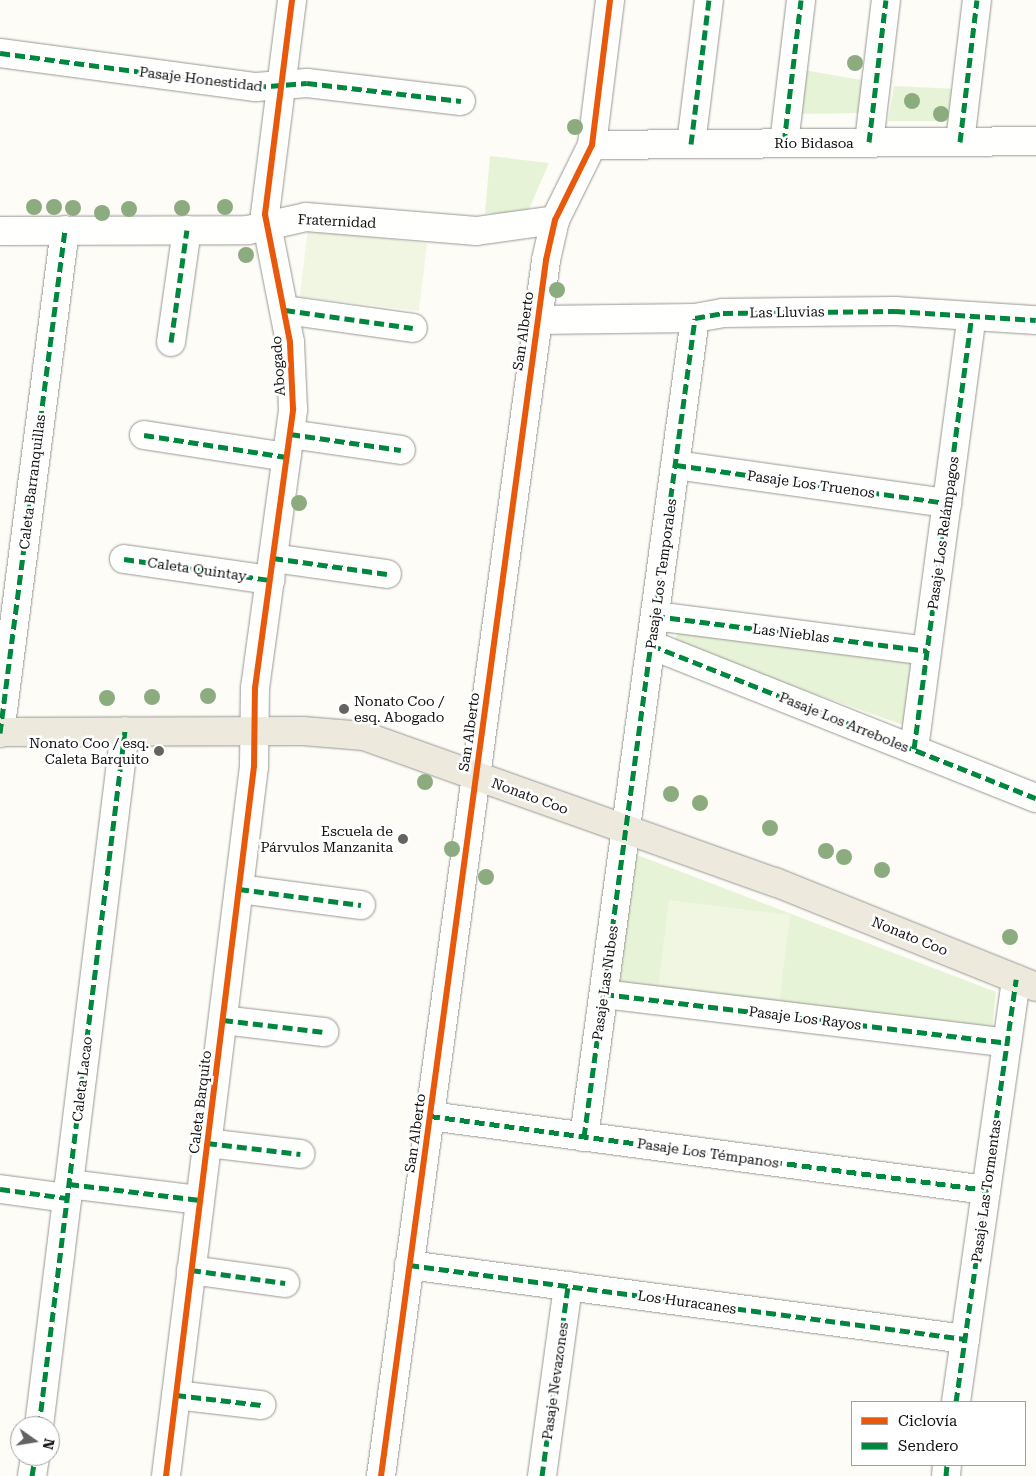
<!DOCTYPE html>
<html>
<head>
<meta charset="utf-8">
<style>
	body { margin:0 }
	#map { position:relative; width:1036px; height:1476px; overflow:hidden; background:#fdfcf7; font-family:"Roboto Serif",serif }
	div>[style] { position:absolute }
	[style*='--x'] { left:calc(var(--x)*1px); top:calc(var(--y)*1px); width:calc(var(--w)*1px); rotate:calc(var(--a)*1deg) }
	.green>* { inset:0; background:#e7f3d7 }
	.pitch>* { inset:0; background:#f0f6e1; transform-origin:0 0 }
	.roads { filter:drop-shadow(0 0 1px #979795) drop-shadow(0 0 1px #979795) }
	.minor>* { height:28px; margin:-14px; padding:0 14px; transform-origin:14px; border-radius:14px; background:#fffffe }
	.major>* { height:28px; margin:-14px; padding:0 14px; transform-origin:14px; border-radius:14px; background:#ede9dc }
	.quiet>* { height:5px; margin-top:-2.5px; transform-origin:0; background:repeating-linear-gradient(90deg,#00873e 0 10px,transparent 0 15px) }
	.cycleway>* { height:6px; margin:-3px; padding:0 3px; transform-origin:3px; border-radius:3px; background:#e8590c }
	.trees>* { width:16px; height:16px; margin:-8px; border-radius:50%; background:#8cac80 }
	.dots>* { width:14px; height:14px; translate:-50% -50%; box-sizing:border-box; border:2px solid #fff; border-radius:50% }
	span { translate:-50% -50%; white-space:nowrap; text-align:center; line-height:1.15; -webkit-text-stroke:5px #fff; paint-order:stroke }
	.street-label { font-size:14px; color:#111 }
	.poi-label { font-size:14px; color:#111 }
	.left { translate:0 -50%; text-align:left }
	.right { translate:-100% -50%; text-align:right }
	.legend { position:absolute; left:851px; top:1401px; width:175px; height:65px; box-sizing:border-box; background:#fff; border:1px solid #a0a0a0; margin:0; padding:6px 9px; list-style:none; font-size:15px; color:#111 }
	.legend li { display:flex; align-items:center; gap:10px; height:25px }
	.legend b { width:25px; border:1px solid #a0a0a0 }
	.north { position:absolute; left:10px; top:1416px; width:50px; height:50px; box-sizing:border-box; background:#fff; border:1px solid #a0a0a0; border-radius:50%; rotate:103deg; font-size:14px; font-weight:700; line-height:20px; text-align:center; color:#111 }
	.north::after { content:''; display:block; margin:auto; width:18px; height:22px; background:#646362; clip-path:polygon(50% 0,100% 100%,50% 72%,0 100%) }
</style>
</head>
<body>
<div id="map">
	<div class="green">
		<i style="clip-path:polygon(804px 70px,867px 81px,864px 113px,798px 114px)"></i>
		<i style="clip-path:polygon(894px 86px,956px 89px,953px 121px,888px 121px)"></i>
		<i style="clip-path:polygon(490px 156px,549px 163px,526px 216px,485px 213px)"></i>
		<i style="clip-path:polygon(678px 626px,913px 658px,903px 725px,675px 644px)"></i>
		<i style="clip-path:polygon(632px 853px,996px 992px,992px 1030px,614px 985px)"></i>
	</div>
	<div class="pitch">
		<i style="left:308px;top:229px;width:120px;height:68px;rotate:7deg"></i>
		<i style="left:669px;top:900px;width:122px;height:85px;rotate:7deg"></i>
	</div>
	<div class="roads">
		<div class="minor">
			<i style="--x:0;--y:53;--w:258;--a:7.6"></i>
			<i style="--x:256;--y:87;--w:51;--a:-4.5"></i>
			<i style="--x:307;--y:83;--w:155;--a:6.7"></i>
			<i style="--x:869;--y:142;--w:143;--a:-83.2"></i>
			<i style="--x:960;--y:142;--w:143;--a:-83.2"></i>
			<i style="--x:784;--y:143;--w:144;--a:-83.2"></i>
			<i style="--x:691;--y:144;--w:145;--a:-82.9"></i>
			<i style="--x:592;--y:145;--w:444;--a:-0.5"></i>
			<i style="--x:0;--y:231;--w:248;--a:-0.2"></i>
			<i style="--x:248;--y:230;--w:59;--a:-12.6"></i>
			<i style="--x:306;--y:217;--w:171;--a:4.7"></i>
			<i style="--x:476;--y:231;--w:80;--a:-7.9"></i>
			<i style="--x:285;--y:310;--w:129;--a:8"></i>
			<i style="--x:538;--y:320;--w:157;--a:-0.7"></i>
			<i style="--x:695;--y:318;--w:28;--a:-10"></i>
			<i style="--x:723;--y:313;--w:172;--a:-0.7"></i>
			<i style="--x:895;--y:311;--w:141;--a:3.7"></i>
			<i style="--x:171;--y:342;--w:113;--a:-81.9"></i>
			<i style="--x:290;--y:434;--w:112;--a:8.2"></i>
			<i style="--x:144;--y:435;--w:144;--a:8.8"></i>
			<i style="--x:676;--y:465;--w:274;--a:8"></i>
			<i style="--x:273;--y:558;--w:115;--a:8"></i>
			<i style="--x:124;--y:559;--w:148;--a:8.2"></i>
			<i style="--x:655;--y:616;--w:274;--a:7.3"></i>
			<i style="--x:651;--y:645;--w:414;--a:21.7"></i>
			<i style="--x:0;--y:733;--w:507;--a:-82.64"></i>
			<i style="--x:914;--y:749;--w:436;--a:-82.4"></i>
			<i style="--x:239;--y:889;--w:123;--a:7.5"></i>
			<i style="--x:604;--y:994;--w:406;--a:6.9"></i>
			<i style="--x:223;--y:1020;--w:102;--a:6.8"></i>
			<i style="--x:430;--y:1116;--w:561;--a:7.58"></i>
			<i style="--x:584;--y:1137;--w:826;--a:-82.28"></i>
			<i style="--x:207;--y:1143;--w:94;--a:6.7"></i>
			<i style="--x:69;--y:1184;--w:132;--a:7"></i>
			<i style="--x:0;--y:1189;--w:68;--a:7.7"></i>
			<i style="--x:409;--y:1265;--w:561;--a:7.58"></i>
			<i style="--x:191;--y:1270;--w:95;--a:7.9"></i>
			<i style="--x:176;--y:1395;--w:86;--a:6.7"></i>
			<i style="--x:956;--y:1402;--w:427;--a:-81.9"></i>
			<i style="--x:39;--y:1426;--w:700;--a:-82.95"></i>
			<i style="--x:32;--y:1476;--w:20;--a:-81"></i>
			<i style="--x:166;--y:1476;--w:715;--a:-82.93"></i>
			<i style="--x:254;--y:766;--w:78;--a:-89.3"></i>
			<i style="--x:255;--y:688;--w:282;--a:-82.2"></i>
			<i style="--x:293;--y:409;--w:67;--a:-92.6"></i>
			<i style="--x:290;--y:342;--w:130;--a:-101.1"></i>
			<i style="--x:265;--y:214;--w:216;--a:-82.8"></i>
			<i style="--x:381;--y:1476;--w:1227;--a:-82.27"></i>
			<i style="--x:546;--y:260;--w:41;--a:-77.3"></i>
			<i style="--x:555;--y:220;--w:84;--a:-63.7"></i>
			<i style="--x:592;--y:145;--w:146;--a:-82.9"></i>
			<i style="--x:542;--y:1476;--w:192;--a:-82.2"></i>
			<i style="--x:946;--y:1476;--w:11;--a:-85"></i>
		</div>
		<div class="major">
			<i style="--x:0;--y:732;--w:303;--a:-0.2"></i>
			<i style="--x:303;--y:731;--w:61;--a:4.7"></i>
			<i style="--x:364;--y:736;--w:436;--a:19.6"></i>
			<i style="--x:775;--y:882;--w:281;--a:21.9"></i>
		</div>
	</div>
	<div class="quiet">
		<i style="--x:0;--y:53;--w:258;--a:7.6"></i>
		<i style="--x:256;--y:87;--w:51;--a:-4.5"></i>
		<i style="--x:307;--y:83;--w:155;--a:6.7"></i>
		<i style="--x:869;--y:142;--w:143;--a:-83.2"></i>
		<i style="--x:960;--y:142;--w:143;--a:-83.2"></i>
		<i style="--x:784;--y:143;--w:144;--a:-83.2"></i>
		<i style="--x:691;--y:144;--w:145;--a:-82.9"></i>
		<i style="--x:285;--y:310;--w:129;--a:8"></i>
		<i style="--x:171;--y:342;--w:113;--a:-81.9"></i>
		<i style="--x:290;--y:434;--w:112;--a:8.2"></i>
		<i style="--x:144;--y:435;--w:144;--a:8.8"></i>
		<i style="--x:676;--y:465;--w:274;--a:8"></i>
		<i style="--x:273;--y:558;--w:115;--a:8"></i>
		<i style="--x:124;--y:559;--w:148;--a:8.2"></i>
		<i style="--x:655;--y:616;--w:274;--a:7.3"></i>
		<i style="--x:651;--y:645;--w:414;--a:21.7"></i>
		<i style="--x:0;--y:733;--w:507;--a:-82.64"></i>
		<i style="--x:914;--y:749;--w:436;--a:-82.4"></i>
		<i style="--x:239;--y:889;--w:123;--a:7.5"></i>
		<i style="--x:604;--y:994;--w:406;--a:6.9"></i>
		<i style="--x:223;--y:1020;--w:102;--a:6.8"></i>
		<i style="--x:430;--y:1116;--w:561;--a:7.58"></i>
		<i style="--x:584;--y:1137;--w:826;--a:-82.28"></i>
		<i style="--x:695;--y:318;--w:28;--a:-10"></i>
		<i style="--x:723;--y:313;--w:172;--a:-0.7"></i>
		<i style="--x:895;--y:311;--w:141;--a:3.7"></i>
		<i style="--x:207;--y:1143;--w:94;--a:6.7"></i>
		<i style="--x:69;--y:1184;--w:132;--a:7"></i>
		<i style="--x:0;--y:1189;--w:68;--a:7.7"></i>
		<i style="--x:409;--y:1265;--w:561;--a:7.58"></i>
		<i style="--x:191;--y:1270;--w:95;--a:7.9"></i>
		<i style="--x:176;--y:1395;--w:86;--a:6.7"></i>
		<i style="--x:956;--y:1402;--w:427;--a:-81.9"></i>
		<i style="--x:39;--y:1426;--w:700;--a:-82.95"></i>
		<i style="--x:32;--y:1476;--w:20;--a:-81"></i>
		<i style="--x:542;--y:1476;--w:192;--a:-82.2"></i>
		<i style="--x:946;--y:1476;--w:11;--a:-85"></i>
	</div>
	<div class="cycleway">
		<i style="--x:166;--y:1476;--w:715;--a:-82.93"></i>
		<i style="--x:254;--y:766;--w:78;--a:-89.3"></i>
		<i style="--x:255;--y:688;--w:282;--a:-82.2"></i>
		<i style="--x:293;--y:409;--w:67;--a:-92.6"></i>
		<i style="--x:290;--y:342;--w:130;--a:-101.1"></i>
		<i style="--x:265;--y:214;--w:216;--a:-82.8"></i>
		<i style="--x:381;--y:1476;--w:1227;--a:-82.27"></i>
		<i style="--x:546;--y:260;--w:41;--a:-77.3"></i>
		<i style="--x:555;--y:220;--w:84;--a:-63.7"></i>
		<i style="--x:592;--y:145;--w:146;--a:-82.9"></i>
	</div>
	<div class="trees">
		<i style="left:855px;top:63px"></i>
		<i style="left:912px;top:101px"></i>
		<i style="left:941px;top:114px"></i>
		<i style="left:575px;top:127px"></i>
		<i style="left:34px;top:207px"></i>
		<i style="left:54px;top:207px"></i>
		<i style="left:225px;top:207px"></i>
		<i style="left:73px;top:208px"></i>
		<i style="left:182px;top:208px"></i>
		<i style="left:129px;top:209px"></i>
		<i style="left:102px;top:213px"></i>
		<i style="left:246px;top:255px"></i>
		<i style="left:557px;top:290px"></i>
		<i style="left:299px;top:503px"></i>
		<i style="left:208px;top:696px"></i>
		<i style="left:152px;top:697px"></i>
		<i style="left:107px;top:698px"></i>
		<i style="left:425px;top:782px"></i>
		<i style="left:671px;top:794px"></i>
		<i style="left:700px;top:803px"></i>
		<i style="left:770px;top:828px"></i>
		<i style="left:452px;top:849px"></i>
		<i style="left:826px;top:851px"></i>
		<i style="left:844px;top:857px"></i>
		<i style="left:882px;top:870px"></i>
		<i style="left:486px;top:877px"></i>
		<i style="left:1010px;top:937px"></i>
	</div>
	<div class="dots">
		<i style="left:344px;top:709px;background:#646362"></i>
		<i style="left:159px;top:751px;background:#646362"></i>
		<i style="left:403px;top:839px;background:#646362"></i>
	</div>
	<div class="street-label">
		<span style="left:201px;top:79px;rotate:7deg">Pasaje Honestidad</span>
		<span style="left:814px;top:143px">Río Bidasoa</span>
		<span style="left:337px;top:221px;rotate:3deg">Fraternidad</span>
		<span style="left:787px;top:312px;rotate:-1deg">Las Lluvias</span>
		<span style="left:523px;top:331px;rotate:-82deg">San Alberto</span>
		<span style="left:278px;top:366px;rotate:-94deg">Abogado</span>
		<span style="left:32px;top:482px;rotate:-83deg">Caleta Barranquillas</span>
		<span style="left:811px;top:484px;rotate:8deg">Pasaje Los Truenos</span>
		<span style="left:943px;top:533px;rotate:-82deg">Pasaje Los Relámpagos</span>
		<span style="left:197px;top:569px;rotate:8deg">Caleta Quintay</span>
		<span style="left:661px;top:574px;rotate:-82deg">Pasaje Los Temporales</span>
		<span style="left:791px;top:633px;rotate:7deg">Las Nieblas</span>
		<span style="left:844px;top:722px;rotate:22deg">Pasaje Los Arreboles</span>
		<span style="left:469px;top:732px;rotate:-82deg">San Alberto</span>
		<span style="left:530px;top:796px;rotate:20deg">Nonato Coo</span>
		<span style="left:910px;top:936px;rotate:22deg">Nonato Coo</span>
		<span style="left:605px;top:983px;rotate:-82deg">Pasaje Las Nubes</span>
		<span style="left:805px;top:1018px;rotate:7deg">Pasaje Los Rayos</span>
		<span style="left:82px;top:1079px;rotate:-83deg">Caleta Lacao</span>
		<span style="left:200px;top:1102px;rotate:-83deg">Caleta Barquito</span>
		<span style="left:415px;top:1133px;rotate:-82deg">San Alberto</span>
		<span style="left:708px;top:1153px;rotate:8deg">Pasaje Los Témpanos</span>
		<span style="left:986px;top:1191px;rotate:-82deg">Pasaje Las Tormentas</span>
		<span style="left:687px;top:1302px;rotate:8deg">Los Huracanes</span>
		<span style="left:555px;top:1381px;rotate:-82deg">Pasaje Nevazones</span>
	</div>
	<div class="poi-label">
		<span class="left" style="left:354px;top:709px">Nonato Coo /<br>esq. Abogado</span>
		<span class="right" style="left:149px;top:751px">Nonato Coo / esq.<br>Caleta Barquito</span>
		<span class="right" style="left:393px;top:839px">Escuela de<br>Párvulos Manzanita</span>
	</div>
	<ul class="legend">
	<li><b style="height:6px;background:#e8590c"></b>Ciclovía</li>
	<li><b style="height:6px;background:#00873e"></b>Sendero</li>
	</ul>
	<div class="north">N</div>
</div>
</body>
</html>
